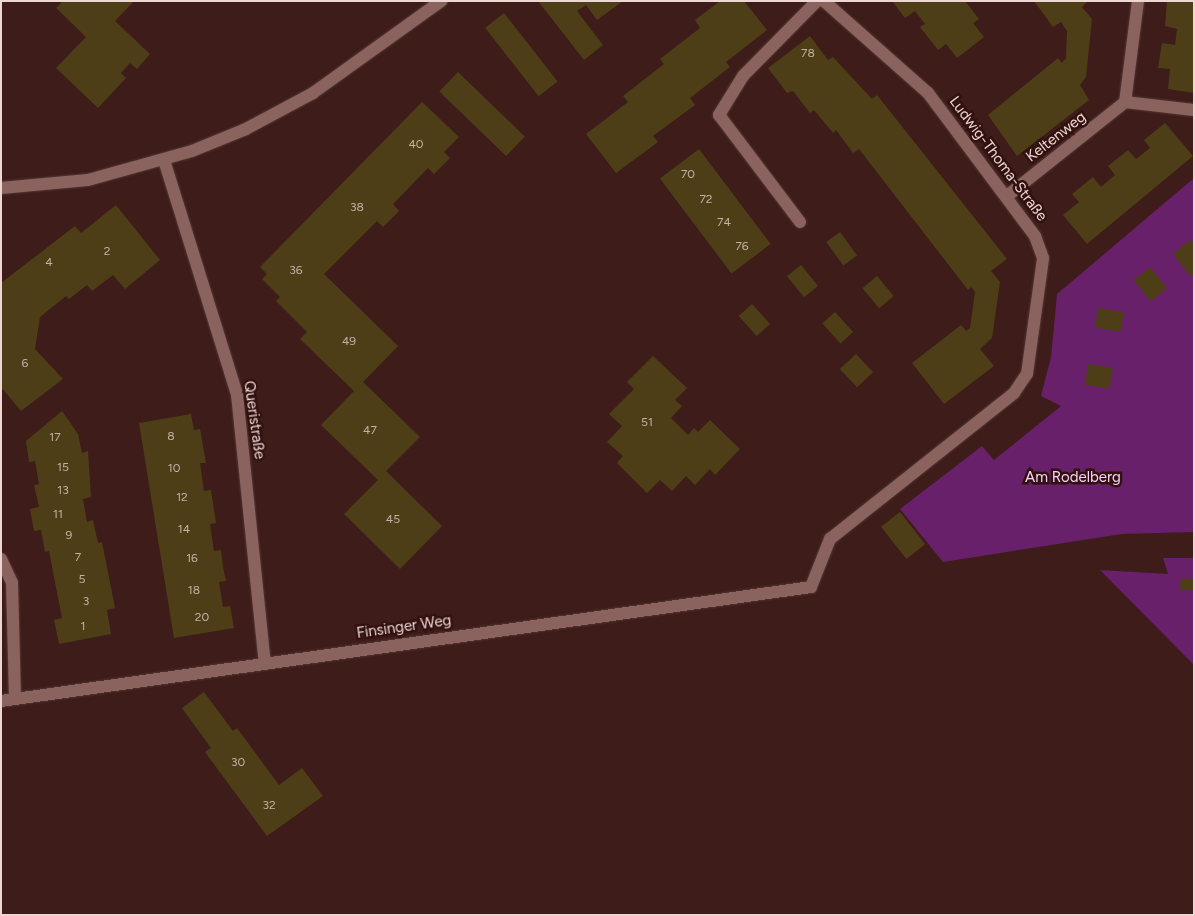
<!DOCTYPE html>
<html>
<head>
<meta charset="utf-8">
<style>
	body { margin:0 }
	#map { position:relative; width:1195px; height:916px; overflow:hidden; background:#3d1c19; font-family:Figtree,sans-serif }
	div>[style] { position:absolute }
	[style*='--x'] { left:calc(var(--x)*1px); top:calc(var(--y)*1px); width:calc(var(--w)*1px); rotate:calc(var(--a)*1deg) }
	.green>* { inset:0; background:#672069 }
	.building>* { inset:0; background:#4e3e18; transform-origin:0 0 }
	.roads { filter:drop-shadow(0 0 1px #543736) drop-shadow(0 0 1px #543736) }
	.minor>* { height:12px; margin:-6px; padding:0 6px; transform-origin:6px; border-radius:6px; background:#8b635e }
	span { translate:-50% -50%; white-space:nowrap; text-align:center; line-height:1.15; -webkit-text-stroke:5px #321210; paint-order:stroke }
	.number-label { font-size:12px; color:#c6b0a4 }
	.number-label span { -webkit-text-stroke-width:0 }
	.street-label { font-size:15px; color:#eed6d3 }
	.park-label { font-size:15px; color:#fad1fa }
	.frame { position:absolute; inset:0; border:2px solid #eed6d3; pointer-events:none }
</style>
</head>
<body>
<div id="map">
	<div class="green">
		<i style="clip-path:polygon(1194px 178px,1194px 532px,1122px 534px,943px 562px,900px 509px,982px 446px,994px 460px,1061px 406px,1041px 396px,1051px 357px,1057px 294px)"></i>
		<i style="clip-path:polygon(1163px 558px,1194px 558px,1194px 665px,1100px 570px,1168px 574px)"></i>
	</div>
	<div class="building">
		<i style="clip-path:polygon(63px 1px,134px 1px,115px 21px,150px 54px,137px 69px,130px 63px,121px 73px,126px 78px,98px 108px,56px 68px,86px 37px,56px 8px)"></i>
		<i style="clip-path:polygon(538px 1px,623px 1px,597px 20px,586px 5px,577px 11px,603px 45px,584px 60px)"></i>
		<i style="clip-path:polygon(720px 1px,744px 1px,767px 30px,726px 62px,730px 67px,690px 98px,695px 105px,653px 136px,658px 142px,616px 173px,586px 134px,628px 102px,623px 96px,664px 64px,660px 59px,700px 28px,695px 20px)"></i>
		<i style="clip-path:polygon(892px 1px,965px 1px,979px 19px,973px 23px,984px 37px,957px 58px,946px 44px,938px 50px,920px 27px,925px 24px,915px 11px,905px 18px)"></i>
		<i style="clip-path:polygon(1034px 1px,1088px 1px,1082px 7px,1092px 19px,1086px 77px,1080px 85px,1089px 100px,1017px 156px,988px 115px,1058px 58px,1062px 63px,1066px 58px,1067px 31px,1061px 22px,1053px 27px)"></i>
		<i style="clip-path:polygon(1167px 1px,1194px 1px,1194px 93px,1168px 89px,1170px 69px,1158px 68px,1162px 43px,1175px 45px,1177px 29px,1165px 26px)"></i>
		<i style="left:504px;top:13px;width:87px;height:24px;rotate:52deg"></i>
		<i style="clip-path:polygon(810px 36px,828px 60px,833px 57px,872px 99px,877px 95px,1007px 259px,991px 271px,1000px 282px,992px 338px,980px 349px,994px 366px,944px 404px,912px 363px,961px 325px,966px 331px,970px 328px,975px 292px,971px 287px,968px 290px,859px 149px,853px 153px,836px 130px,833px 133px,814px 110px,810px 113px,793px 91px,787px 93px,768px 68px)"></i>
		<i style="left:458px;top:72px;width:93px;height:27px;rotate:44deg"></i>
		<i style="clip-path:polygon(422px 102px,459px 137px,444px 152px,450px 158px,434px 174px,428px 168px,393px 204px,399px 211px,383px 227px,377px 221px,324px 274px,398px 346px,363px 382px,420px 437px,386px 471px,442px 526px,400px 569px,344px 514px,378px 480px,321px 425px,354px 391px,300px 339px,307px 332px,276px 301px,280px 297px,262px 279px,267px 274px,260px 267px)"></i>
		<i style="clip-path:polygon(1165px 123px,1193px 156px,1087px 244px,1063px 215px,1079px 202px,1072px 194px,1093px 177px,1101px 187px,1115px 175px,1108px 166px,1128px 150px,1136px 159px,1150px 148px,1144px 140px)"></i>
		<i style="left:699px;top:149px;width:119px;height:49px;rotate:53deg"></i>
		<i style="clip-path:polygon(116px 205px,160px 260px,125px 289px,113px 275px,92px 291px,87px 285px,69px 299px,66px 296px,40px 317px,35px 349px,63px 379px,21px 411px,1px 387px,1px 283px,75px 226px,81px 233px)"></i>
		<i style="left:840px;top:232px;width:29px;height:17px;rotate:54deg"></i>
		<i style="clip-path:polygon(1190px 240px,1194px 245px,1194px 273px,1190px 276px,1173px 254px)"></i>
		<i style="left:801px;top:265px;width:27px;height:18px;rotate:51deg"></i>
		<i style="left:1150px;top:267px;width:27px;height:21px;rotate:51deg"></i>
		<i style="left:877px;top:276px;width:26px;height:19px;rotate:50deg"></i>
		<i style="left:752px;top:304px;width:27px;height:18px;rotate:48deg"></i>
		<i style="left:1098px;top:308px;width:26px;height:20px;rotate:9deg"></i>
		<i style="left:835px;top:312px;width:27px;height:17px;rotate:48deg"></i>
		<i style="left:856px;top:354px;width:25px;height:22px;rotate:47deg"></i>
		<i style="clip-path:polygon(653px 356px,687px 388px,675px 400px,682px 406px,671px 418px,688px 435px,694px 428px,698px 432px,710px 420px,740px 449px,715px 475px,710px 469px,695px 485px,686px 476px,672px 491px,660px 480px,647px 493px,617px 463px,623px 456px,607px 442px,622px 426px,609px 414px,634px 389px,627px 382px)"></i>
		<i style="left:1088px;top:364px;width:25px;height:21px;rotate:9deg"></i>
		<i style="clip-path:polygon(62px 411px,78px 434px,82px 453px,88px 451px,91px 497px,83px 499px,87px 522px,93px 520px,98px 543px,102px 542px,115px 608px,107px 610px,111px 634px,59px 644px,54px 620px,62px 618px,49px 551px,45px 552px,41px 530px,34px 531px,30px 509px,39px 507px,34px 485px,39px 484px,35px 461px,29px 462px,26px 441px)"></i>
		<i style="clip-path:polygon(191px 414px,194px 430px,200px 429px,206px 463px,200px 463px,204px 491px,211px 490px,216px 523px,210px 524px,214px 551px,221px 550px,223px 567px,226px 581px,219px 582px,223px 607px,230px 606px,234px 628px,174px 638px,139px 423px)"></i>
		<i style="left:900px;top:512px;width:41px;height:24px;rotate:52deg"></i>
		<i style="clip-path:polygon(1181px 578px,1194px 579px,1194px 590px,1180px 590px)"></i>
		<i style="clip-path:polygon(204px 692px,233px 731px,237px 728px,279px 785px,302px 768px,323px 796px,267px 836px,205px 752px,211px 748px,182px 708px)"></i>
	</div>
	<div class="roads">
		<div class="minor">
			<i style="--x:1138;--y:1;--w:102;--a:97.3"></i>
			<i style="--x:1125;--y:102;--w:69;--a:6.6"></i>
			<i style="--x:164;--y:160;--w:245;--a:72.7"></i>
			<i style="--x:237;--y:394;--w:271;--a:84.1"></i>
			<i style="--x:1;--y:188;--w:87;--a:-5.3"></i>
			<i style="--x:88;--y:180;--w:108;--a:-15.6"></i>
			<i style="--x:192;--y:151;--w:58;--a:-22.2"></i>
			<i style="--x:246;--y:129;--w:76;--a:-28.2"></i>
			<i style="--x:313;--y:93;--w:158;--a:-35.7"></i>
			<i style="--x:1007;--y:196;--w:151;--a:-38.5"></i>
			<i style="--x:800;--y:222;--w:134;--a:-127.1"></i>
			<i style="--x:719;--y:115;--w:46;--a:-58.4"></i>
			<i style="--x:743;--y:76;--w:105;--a:-45.4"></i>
			<i style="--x:1;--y:559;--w:26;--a:65"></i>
			<i style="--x:12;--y:583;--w:116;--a:88.5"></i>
			<i style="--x:1;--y:701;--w:818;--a:-8.01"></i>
			<i style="--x:811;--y:587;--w:52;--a:-68.4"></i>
			<i style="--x:830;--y:539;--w:235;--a:-38.4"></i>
			<i style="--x:1014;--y:393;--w:23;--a:-56"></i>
			<i style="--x:1027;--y:374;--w:117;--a:-82.1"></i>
			<i style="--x:1043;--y:258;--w:23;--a:-110"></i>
			<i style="--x:1035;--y:236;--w:179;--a:-126.8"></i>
			<i style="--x:928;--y:93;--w:139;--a:-138.5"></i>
		</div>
	</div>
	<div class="number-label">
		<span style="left:808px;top:54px">78</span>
		<span style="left:416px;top:145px">40</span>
		<span style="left:688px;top:175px">70</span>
		<span style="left:706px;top:200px">72</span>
		<span style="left:357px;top:208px">38</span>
		<span style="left:724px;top:223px">74</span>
		<span style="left:742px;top:247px">76</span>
		<span style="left:107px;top:252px">2</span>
		<span style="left:49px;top:263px">4</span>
		<span style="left:296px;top:271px">36</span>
		<span style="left:349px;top:342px">49</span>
		<span style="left:25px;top:364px">6</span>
		<span style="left:647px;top:423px">51</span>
		<span style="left:370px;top:431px">47</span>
		<span style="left:171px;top:437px">8</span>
		<span style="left:55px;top:438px">17</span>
		<span style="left:63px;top:468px">15</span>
		<span style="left:174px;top:469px">10</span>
		<span style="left:63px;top:491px">13</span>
		<span style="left:182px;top:498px">12</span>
		<span style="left:58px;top:515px">11</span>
		<span style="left:393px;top:520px">45</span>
		<span style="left:184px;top:530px">14</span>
		<span style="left:69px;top:536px">9</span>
		<span style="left:78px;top:558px">7</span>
		<span style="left:192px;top:559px">16</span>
		<span style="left:82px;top:580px">5</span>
		<span style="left:194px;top:591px">18</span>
		<span style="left:86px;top:602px">3</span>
		<span style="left:202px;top:618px">20</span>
		<span style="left:83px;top:627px">1</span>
		<span style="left:238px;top:763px">30</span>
		<span style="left:269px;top:806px">32</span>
	</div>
	<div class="street-label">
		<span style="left:1056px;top:137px;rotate:-38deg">Keltenweg</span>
		<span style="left:998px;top:159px;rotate:53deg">Ludwig-Thoma-Straße</span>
		<span style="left:254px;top:420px;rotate:82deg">Queristraße</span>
		<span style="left:404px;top:627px;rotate:-8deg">Finsinger Weg</span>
	</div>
	<div class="park-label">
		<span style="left:1073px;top:478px">Am Rodelberg</span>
	</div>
	<div class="frame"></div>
</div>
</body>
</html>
